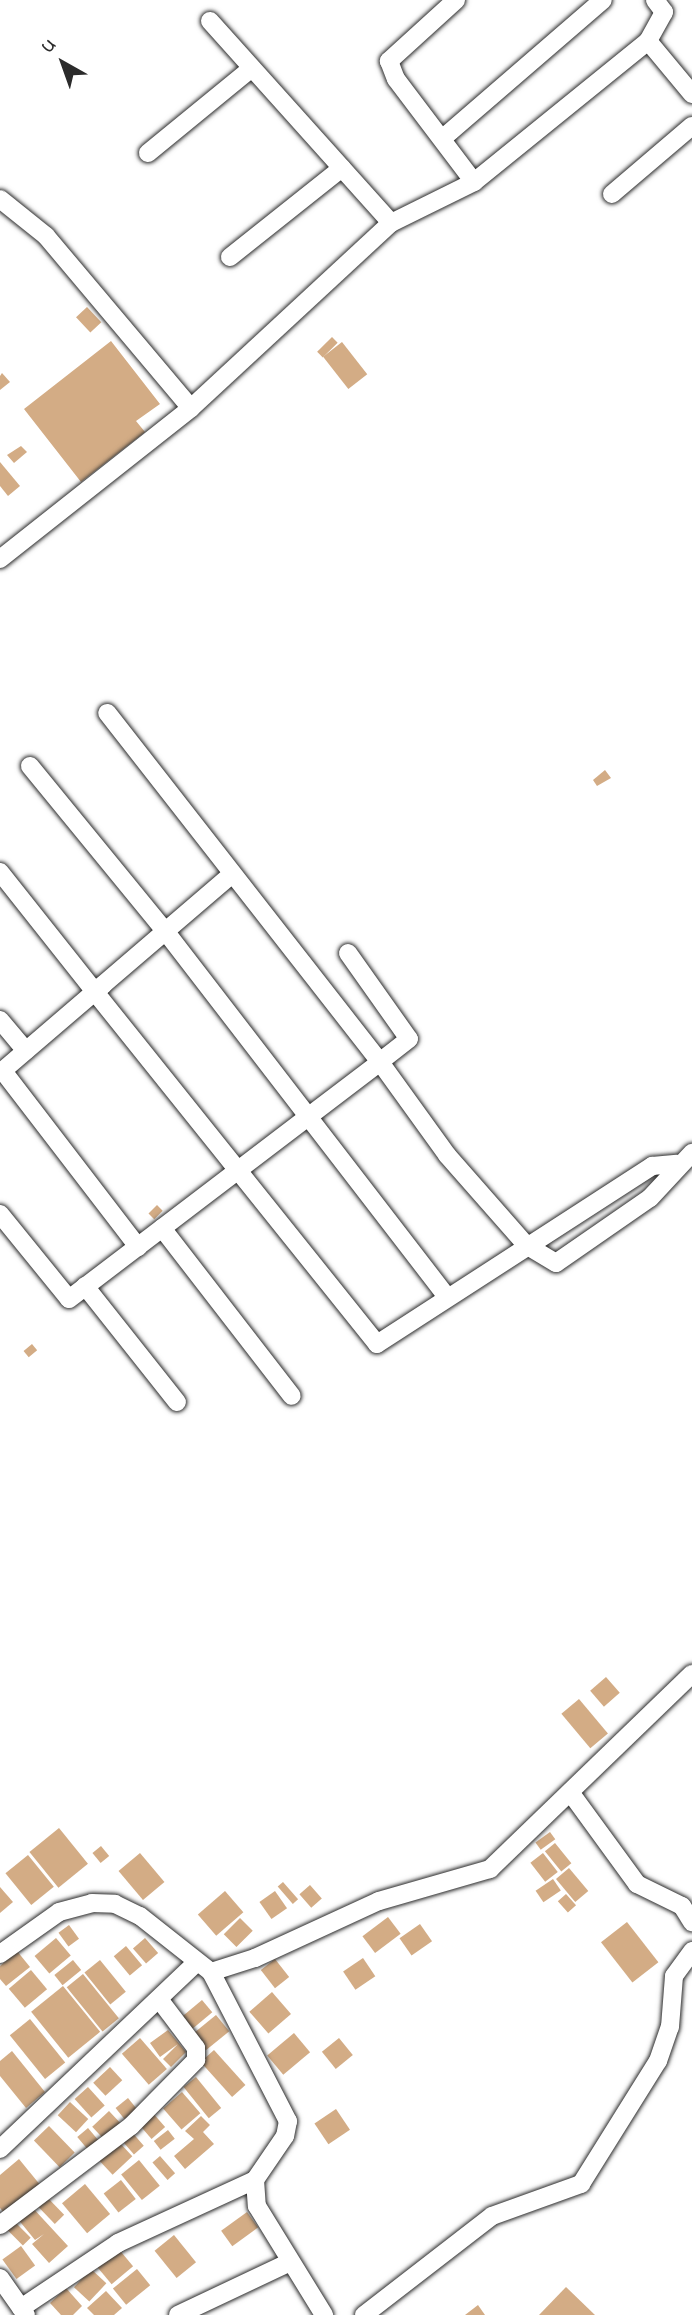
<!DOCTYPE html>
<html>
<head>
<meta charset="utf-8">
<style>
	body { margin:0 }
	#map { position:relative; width:692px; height:2315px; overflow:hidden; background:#fff; font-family:"Indie Flower",sans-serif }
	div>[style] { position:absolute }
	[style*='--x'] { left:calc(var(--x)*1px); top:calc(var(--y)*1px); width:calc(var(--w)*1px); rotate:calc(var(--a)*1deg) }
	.building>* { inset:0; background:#d3ac85; transform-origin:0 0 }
	.roads { filter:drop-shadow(0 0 2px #2b2b2b) drop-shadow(0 0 2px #2b2b2b) }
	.minor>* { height:18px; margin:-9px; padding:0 9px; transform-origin:9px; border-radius:9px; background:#fff }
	span { translate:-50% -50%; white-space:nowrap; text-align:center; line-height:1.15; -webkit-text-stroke:7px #fff; paint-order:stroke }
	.north { position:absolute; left:28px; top:28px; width:70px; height:70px; -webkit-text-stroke:5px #fff; paint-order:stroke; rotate:320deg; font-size:19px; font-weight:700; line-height:28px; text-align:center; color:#2b2b2b }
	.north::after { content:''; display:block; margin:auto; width:24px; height:32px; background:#2b2b2b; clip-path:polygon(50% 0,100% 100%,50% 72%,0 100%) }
</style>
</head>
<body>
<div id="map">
	<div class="building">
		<i style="left:87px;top:307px;width:21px;height:15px;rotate:47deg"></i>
		<i style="left:332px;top:337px;width:8px;height:21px;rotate:45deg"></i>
		<i style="clip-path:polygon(111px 341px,160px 404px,136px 421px,145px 432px,81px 482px,24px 409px)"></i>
		<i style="left:342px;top:342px;width:41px;height:24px;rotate:52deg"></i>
		<i style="clip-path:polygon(2px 373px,10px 382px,0 390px,0 376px)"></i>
		<i style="clip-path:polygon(21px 446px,27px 452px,14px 463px,7px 455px)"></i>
		<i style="clip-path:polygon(0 462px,20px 486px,8px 496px,0 486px)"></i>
		<i style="clip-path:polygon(605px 770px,611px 778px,597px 786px,593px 780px)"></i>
		<i style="left:157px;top:1205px;width:8px;height:12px;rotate:45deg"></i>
		<i style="left:32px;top:1344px;width:8px;height:11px;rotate:50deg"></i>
		<i style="left:606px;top:1677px;width:21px;height:21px;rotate:49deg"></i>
		<i style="left:579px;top:1699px;width:45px;height:23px;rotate:50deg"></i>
		<i style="left:59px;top:1828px;width:46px;height:38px;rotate:51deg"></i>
		<i style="left:550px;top:1832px;width:9px;height:18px;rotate:54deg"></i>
		<i style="left:555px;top:1843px;width:26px;height:13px;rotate:51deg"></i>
		<i style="left:101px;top:1846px;width:13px;height:11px;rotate:51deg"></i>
		<i style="left:140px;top:1853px;width:38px;height:28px;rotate:50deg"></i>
		<i style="left:543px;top:1853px;width:24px;height:16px;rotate:52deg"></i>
		<i style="left:28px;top:1855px;width:41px;height:29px;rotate:51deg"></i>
		<i style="left:569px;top:1868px;width:30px;height:17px;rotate:50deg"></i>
		<i style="left:553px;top:1879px;width:14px;height:21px;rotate:56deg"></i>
		<i style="left:283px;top:1882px;width:23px;height:7px;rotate:49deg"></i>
		<i style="left:310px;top:1885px;width:18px;height:14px;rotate:49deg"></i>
		<i style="clip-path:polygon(0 1887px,13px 1902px,0 1913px)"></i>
		<i style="left:225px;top:1891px;width:28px;height:36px;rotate:49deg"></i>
		<i style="left:275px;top:1891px;width:21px;height:19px;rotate:55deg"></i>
		<i style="left:566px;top:1894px;width:15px;height:11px;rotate:48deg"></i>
		<i style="left:388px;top:1917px;width:21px;height:32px;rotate:53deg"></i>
		<i style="left:240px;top:1918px;width:18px;height:23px;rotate:45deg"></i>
		<i style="left:627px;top:1922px;width:51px;height:33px;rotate:52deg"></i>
		<i style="left:420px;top:1924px;width:21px;height:25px;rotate:55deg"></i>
		<i style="left:69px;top:1925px;width:17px;height:13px;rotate:54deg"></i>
		<i style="left:56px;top:1938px;width:23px;height:28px;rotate:50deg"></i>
		<i style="left:145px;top:1938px;width:20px;height:16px;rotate:49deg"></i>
		<i style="left:126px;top:1946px;width:25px;height:16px;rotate:50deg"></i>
		<i style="clip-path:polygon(17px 1951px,30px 1967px,6px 1986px,0 1979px,0 1966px)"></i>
		<i style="left:363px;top:1958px;width:22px;height:24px;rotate:56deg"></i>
		<i style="left:275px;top:1959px;width:23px;height:18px;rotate:52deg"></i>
		<i style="left:73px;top:1960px;width:13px;height:24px;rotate:51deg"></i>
		<i style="left:100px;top:1960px;width:41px;height:20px;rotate:51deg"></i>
		<i style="left:31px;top:1970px;width:25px;height:29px;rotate:50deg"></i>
		<i style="left:83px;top:1974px;width:57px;height:21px;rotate:51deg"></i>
		<i style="left:63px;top:1986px;width:59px;height:41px;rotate:51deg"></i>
		<i style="left:272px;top:1992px;width:29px;height:30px;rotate:49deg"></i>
		<i style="left:202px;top:2000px;width:16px;height:27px;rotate:50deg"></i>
		<i style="left:216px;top:2015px;width:21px;height:30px;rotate:51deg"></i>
		<i style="left:30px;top:2019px;width:56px;height:26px;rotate:51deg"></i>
		<i style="clip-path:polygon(168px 2030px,186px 2052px,171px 2067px,163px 2059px,178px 2044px,160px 2057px,150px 2043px)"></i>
		<i style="left:294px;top:2033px;width:25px;height:35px;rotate:50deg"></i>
		<i style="left:140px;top:2038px;width:41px;height:24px;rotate:49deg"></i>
		<i style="left:339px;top:2038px;width:22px;height:22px;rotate:51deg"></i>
		<i style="left:214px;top:2050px;width:47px;height:18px;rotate:48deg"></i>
		<i style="clip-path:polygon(12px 2051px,45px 2092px,26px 2108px,0 2076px,0 2061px)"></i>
		<i style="left:110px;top:2067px;width:18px;height:23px;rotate:47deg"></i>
		<i style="left:196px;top:2077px;width:40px;height:16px;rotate:51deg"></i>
		<i style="left:88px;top:2087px;width:25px;height:18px;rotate:48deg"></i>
		<i style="left:182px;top:2092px;width:28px;height:25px;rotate:49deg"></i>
		<i style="left:128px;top:2098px;width:14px;height:16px;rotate:51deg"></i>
		<i style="left:70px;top:2102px;width:25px;height:18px;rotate:43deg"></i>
		<i style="left:336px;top:2109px;width:25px;height:26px;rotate:56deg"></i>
		<i style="left:109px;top:2111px;width:21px;height:23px;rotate:47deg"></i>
		<i style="left:152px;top:2112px;width:20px;height:18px;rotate:49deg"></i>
		<i style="clip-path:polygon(201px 2116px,210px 2125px,203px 2132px,214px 2144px,185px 2169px,174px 2156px,194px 2139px,185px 2131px)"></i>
		<i style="left:49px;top:2126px;width:37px;height:21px;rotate:46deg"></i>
		<i style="left:88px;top:2128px;width:23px;height:14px;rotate:50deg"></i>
		<i style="left:130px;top:2130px;width:21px;height:13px;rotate:49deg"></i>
		<i style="left:168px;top:2130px;width:11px;height:18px;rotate:52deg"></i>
		<i style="left:118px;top:2141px;width:21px;height:27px;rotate:47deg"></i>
		<i style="left:160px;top:2156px;width:23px;height:10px;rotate:49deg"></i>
		<i style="clip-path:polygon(19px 2159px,41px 2186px,5px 2214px,0 2208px,0 2175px)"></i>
		<i style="left:139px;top:2160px;width:33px;height:23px;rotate:51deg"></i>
		<i style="left:121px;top:2180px;width:24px;height:22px;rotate:52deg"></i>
		<i style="left:85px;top:2184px;width:39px;height:30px;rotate:50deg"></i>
		<i style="left:44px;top:2194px;width:29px;height:13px;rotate:46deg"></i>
		<i style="clip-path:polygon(31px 2206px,68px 2246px,49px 2263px,32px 2244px,44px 2234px,35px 2240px,17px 2218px)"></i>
		<i style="left:247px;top:2212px;width:19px;height:32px;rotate:54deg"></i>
		<i style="left:13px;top:2220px;width:25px;height:11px;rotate:45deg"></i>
		<i style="left:174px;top:2235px;width:35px;height:25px;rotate:51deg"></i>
		<i style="left:21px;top:2246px;width:24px;height:23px;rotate:54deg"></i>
		<i style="left:117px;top:2247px;width:25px;height:28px;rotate:50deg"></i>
		<i style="left:91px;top:2269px;width:21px;height:25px;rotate:43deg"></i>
		<i style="left:137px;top:2269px;width:21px;height:31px;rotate:51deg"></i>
		<i style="clip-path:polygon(566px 2287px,595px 2315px,539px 2315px)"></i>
		<i style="clip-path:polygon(66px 2288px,82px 2306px,73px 2315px,61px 2315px,50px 2303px)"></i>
		<i style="clip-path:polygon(106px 2291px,122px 2308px,114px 2315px,94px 2315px,87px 2308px)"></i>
		<i style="clip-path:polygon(478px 2305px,485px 2315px,465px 2315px)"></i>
	</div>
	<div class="roads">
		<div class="minor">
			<i style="--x:456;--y:0;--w:91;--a:137.7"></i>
			<i style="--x:389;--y:61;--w:19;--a:69"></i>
			<i style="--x:396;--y:79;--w:129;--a:52.9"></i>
			<i style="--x:210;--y:21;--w:271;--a:48.1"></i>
			<i style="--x:648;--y:41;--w:69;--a:50.3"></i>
			<i style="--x:443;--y:138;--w:211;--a:-40.8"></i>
			<i style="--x:148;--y:153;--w:134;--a:-39.3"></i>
			<i style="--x:612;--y:194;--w:105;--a:-40.4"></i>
			<i style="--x:0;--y:199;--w:59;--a:38.8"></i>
			<i style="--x:46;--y:236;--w:225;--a:49.9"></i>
			<i style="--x:230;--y:257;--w:143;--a:-38.5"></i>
			<i style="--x:0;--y:559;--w:243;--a:-38.3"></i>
			<i style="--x:191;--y:408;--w:272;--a:-42.8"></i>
			<i style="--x:391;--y:223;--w:93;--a:-26.3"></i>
			<i style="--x:474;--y:182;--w:224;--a:-39"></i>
			<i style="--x:648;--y:41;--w:33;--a:-61"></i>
			<i style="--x:664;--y:12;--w:15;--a:-127"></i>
			<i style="--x:30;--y:766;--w:215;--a:50.7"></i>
			<i style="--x:166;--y:932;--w:461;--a:52.4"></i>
			<i style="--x:0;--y:872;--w:153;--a:51.6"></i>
			<i style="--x:95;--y:992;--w:11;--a:-41"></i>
			<i style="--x:348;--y:953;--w:105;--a:54.7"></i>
			<i style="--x:409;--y:1039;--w:37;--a:142"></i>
			<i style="--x:380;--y:1062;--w:115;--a:54.2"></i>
			<i style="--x:447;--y:1155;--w:120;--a:48.7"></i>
			<i style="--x:526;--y:1245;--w:35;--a:31"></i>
			<i style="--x:556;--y:1263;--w:114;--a:-34.7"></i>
			<i style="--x:650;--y:1198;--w:62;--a:-47"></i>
			<i style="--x:95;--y:992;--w:451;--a:51.3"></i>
			<i style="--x:377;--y:1344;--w:328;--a:-32.9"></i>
			<i style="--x:652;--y:1166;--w:25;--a:-5"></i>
			<i style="--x:0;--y:1020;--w:40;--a:50"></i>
			<i style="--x:3;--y:1071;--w:222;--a:52.5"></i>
			<i style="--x:0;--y:1073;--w:304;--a:-40.6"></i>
			<i style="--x:0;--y:1214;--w:109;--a:50.9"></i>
			<i style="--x:69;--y:1299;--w:391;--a:-37.3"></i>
			<i style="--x:380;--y:1062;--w:443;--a:-128"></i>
			<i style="--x:162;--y:1228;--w:212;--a:52.3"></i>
			<i style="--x:85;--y:1286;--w:148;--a:51.6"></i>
			<i style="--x:570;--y:1792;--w:114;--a:53.9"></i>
			<i style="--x:637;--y:1884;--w:50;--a:26.1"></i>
			<i style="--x:682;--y:1906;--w:19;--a:58"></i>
			<i style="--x:0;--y:1954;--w:72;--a:-35.4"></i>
			<i style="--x:59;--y:1912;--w:34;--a:-15"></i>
			<i style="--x:92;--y:1903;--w:23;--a:2"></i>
			<i style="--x:115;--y:1904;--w:28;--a:26"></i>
			<i style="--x:140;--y:1916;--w:90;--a:38.3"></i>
			<i style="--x:211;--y:1972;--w:168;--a:62.7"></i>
			<i style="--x:288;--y:2121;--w:15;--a:101"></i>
			<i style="--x:285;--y:2136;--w:53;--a:124.3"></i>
			<i style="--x:255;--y:2180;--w:26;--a:86"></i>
			<i style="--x:257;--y:2206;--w:128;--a:58.4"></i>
			<i style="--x:211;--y:1972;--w:46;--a:-17.7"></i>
			<i style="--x:255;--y:1958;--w:136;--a:-24.7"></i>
			<i style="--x:379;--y:1901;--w:116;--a:-16.1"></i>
			<i style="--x:490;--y:1869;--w:281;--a:-44"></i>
			<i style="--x:0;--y:2149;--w:270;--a:-43.5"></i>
			<i style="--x:0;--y:2225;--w:164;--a:-37.1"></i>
			<i style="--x:131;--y:2126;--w:93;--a:-45.4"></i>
			<i style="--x:196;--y:2060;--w:12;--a:-90"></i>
			<i style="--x:196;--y:2048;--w:61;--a:-127.1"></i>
			<i style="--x:0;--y:2278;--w:45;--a:54.9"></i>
			<i style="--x:21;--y:2308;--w:117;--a:-33.8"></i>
			<i style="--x:118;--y:2243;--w:151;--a:-24.7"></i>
			<i style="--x:178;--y:2315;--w:124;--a:-25.3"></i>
			<i style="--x:364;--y:2315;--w:162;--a:-37.7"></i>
			<i style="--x:492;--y:2216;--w:95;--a:-19.8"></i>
			<i style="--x:581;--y:2184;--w:145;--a:-58"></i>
			<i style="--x:658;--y:2061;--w:36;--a:-71"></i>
			<i style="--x:670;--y:2027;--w:51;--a:-85.5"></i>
			<i style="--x:674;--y:1976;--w:31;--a:-54"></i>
		</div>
	</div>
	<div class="north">U</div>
</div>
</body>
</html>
